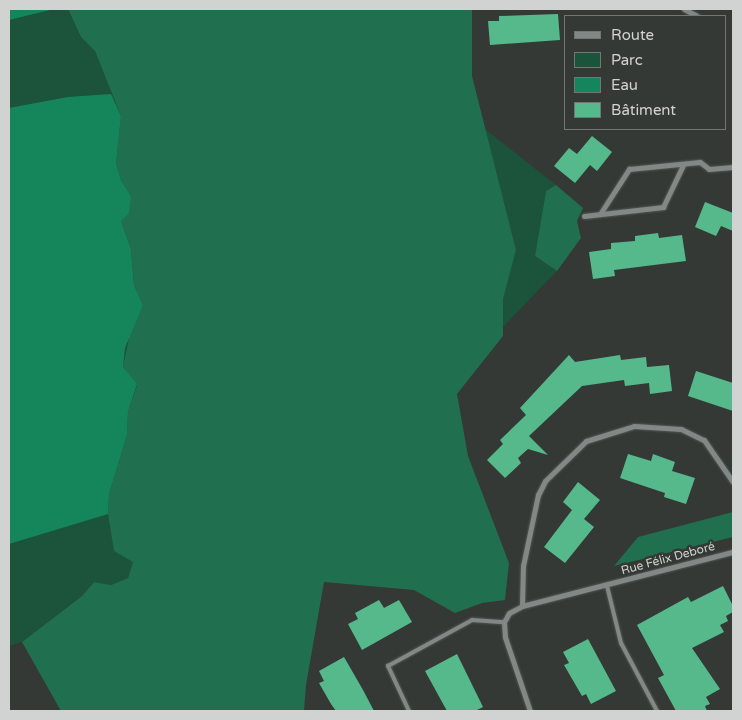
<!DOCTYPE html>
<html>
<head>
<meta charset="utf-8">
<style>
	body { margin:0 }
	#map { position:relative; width:742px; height:720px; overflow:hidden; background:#343936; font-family:"Varela Round",sans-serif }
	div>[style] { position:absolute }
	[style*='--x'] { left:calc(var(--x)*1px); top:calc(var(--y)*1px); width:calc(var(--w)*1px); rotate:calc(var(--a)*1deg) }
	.green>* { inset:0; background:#1b533b }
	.forest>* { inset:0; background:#206f4e }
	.water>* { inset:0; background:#15865c }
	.building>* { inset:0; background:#56b98c }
	.roads { filter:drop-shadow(0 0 1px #525654) drop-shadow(0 0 1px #525654) }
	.lane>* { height:4px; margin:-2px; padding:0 2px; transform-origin:2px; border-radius:2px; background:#828885 }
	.street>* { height:5px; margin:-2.5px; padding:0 2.5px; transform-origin:2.5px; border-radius:2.5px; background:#828885 }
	span { translate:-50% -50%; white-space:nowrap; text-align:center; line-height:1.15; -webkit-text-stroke:5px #343936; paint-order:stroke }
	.street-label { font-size:12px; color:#d0d3d1 }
	.frame { position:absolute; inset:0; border:10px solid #d0d3d1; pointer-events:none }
	.legend { position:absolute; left:564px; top:15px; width:162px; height:115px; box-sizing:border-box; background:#343936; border:1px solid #727774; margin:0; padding:6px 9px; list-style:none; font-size:15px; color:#d0d3d1 }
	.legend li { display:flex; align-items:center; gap:10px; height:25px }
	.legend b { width:25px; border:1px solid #727774 }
</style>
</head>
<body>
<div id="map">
	<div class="green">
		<i style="clip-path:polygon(9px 9px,68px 9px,81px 37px,95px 51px,121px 116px,133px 562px,128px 578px,111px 585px,94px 582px,82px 596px,22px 642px,9px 646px)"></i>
		<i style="clip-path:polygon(485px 129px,556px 185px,546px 191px,535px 256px,557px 271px,503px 327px,503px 299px,516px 250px)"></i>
	</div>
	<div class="forest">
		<i style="clip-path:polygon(68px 9px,472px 9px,472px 76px,516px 250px,503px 299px,503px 336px,457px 394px,468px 456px,509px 563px,505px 600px,482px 603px,455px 613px,414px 590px,324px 582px,306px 685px,304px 711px,61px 711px,22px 642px,82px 596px,94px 582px,111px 585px,128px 578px,133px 562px,114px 551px,108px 514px,109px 494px,127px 435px,128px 412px,137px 385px,123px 367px,131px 328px,143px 305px,134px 285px,131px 249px,121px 221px,131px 196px,121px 180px,116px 163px,121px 116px,95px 51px,81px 37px)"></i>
		<i style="clip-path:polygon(556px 185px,583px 208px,577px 221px,581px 238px,557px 271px,535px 256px,546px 191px)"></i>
		<i style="clip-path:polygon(733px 512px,733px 537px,614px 566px,638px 537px)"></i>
	</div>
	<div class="water">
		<i style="clip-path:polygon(9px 9px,54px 9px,9px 20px)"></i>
		<i style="clip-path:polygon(111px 94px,121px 116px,116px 163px,121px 180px,131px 196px,129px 213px,121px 221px,131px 249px,134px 285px,143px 305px,125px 348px,123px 367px,137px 384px,128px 412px,127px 435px,109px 494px,108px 514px,9px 544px,9px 108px,68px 97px)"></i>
	</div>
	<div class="building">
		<i style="clip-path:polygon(558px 14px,560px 40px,490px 45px,488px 21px,499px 21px,499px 16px)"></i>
		<i style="clip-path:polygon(592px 136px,612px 152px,597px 171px,590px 165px,575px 183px,554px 166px,569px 148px,577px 154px)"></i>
		<i style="clip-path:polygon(705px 202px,733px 213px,733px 231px,721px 226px,716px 236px,695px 227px)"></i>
		<i style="clip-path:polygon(658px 233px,659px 238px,682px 235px,686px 261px,614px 270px,615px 276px,593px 279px,589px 252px,611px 249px,611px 243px,635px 241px,635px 236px)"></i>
		<i style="clip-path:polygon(569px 355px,575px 362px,620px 355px,621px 360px,646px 357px,647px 367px,669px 365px,672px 391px,650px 394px,649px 383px,625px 386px,624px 380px,582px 386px,529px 436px,548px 455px,528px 449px,518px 458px,521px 463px,505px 478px,487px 460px,503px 444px,500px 440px,526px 415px,520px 408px)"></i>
		<i style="clip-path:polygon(696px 371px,733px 383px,733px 411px,688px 396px)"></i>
		<i style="clip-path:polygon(628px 454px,651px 461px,653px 454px,675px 462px,672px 471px,695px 478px,686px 504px,664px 497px,665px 493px,620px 478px)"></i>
		<i style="clip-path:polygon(578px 482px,600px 500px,584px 519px,594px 527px,565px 563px,544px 547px,572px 510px,563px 502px)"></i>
		<i style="clip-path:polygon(723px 586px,733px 606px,733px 612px,726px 616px,728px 621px,720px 625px,724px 632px,692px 648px,720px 689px,706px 697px,710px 704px,705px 706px,707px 711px,676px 711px,658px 678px,664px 675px,637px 625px,688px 597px,691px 602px)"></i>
		<i style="clip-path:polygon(379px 600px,384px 608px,399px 600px,412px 622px,362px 650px,348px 624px,358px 619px,355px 613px)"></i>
		<i style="clip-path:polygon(588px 639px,616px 691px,591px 704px,586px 694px,582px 696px,564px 665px,569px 663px,563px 652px)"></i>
		<i style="clip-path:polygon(457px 654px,483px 707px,475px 711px,447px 711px,425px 671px)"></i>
		<i style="clip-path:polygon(344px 657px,363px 690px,374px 711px,336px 711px,331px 704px,319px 683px,324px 681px,319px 671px)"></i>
	</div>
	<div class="roads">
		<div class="lane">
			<i style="--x:607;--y:586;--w:59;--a:76.2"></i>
			<i style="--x:621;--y:643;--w:77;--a:62.1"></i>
			<i style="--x:409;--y:711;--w:50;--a:-115"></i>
			<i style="--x:388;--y:666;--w:96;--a:-28.7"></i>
			<i style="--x:472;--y:620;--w:32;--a:4"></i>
		</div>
		<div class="street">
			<i style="--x:684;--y:9;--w:15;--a:28"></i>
			<i style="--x:600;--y:214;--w:54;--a:-57.2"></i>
			<i style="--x:629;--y:169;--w:71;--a:-5.6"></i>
			<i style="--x:700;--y:162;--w:11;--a:38"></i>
			<i style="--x:709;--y:169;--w:24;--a:-5"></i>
			<i style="--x:584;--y:216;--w:80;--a:-6.5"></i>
			<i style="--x:663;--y:207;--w:47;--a:-64.5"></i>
			<i style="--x:522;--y:606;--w:40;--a:-88.6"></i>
			<i style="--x:523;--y:566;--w:73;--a:-78.1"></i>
			<i style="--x:538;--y:495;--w:16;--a:-63"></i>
			<i style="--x:545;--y:481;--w:57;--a:-44.3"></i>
			<i style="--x:586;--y:441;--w:50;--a:-17.4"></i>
			<i style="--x:634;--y:426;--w:47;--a:3.7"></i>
			<i style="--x:681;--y:429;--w:25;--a:26"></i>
			<i style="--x:704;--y:440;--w:51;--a:55.4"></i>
			<i style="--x:530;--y:711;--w:78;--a:-108.7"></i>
			<i style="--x:505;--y:637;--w:15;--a:-94"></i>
			<i style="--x:504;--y:622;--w:10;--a:-61"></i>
			<i style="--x:509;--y:613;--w:15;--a:-28"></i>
			<i style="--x:522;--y:606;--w:218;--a:-14.4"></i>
		</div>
	</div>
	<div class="street-label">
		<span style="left:668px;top:559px;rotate:-15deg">Rue Félix Deboré</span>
	</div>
	<div class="frame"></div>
	<ul class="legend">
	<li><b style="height:6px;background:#828885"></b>Route</li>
	<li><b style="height:14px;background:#1b533b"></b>Parc</li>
	<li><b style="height:14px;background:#15865c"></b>Eau</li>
	<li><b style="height:14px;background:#56b98c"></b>Bâtiment</li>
	</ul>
</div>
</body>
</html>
